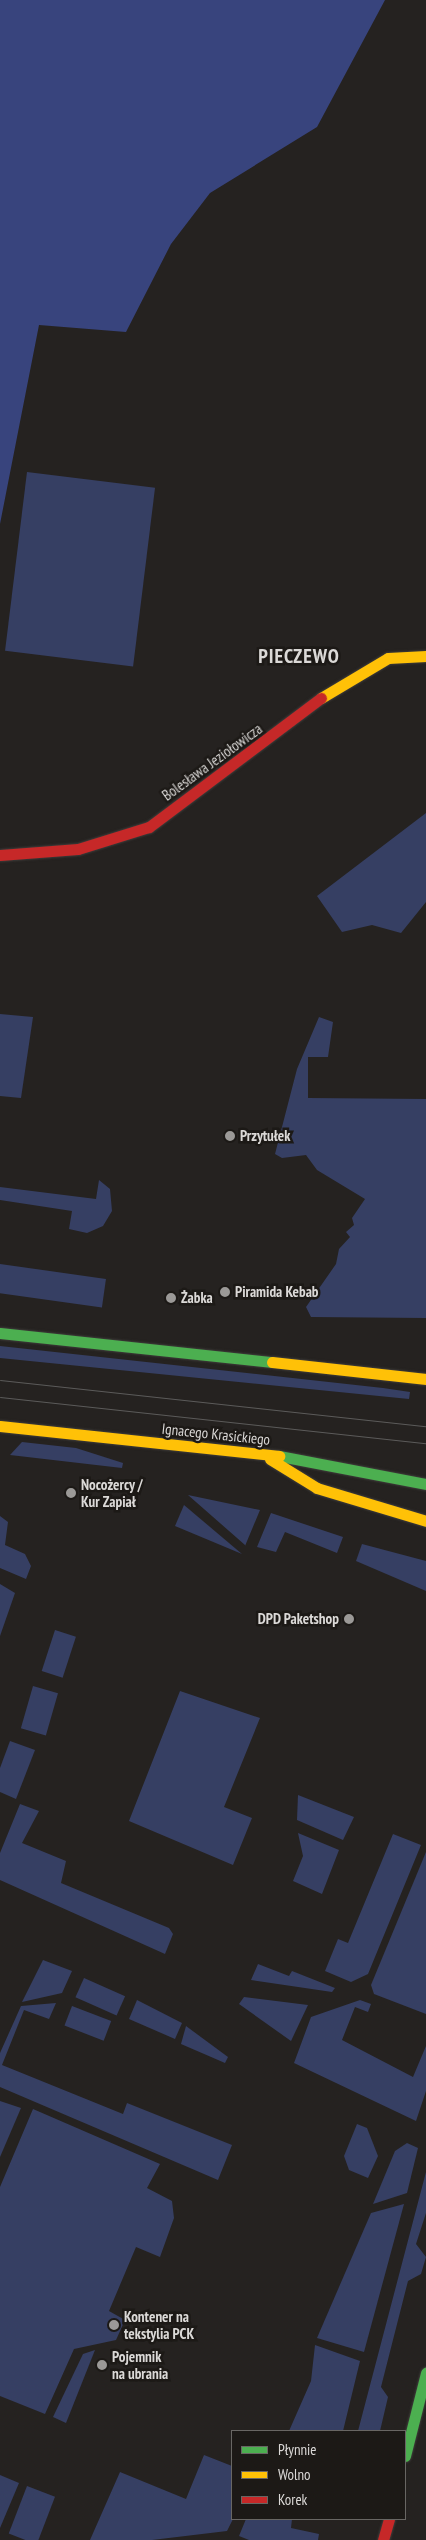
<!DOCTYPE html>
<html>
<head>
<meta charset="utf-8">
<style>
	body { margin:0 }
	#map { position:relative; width:426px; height:2540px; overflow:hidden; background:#252220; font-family:"PT Sans Narrow",sans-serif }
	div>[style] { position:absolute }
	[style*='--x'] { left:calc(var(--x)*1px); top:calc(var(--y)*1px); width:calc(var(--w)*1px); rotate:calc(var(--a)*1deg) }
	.green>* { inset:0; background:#363f63; transform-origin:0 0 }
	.forest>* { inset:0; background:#38447d }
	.roads { filter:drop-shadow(0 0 1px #3f3d3b) drop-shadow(0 0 1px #3f3d3b) }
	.fast>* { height:11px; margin:-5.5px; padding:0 5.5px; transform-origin:5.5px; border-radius:5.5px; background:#4caf50 }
	.slow>* { height:11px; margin:-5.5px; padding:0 5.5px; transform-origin:5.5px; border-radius:5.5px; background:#ffc107 }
	.jam>* { height:11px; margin:-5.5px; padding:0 5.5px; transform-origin:5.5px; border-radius:5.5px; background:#c62828 }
	.tram>* { height:1px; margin:-0.5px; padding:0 0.5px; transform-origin:0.5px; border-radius:0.5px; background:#5c5b5a }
	.dots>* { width:14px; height:14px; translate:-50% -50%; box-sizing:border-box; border:2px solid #1c1916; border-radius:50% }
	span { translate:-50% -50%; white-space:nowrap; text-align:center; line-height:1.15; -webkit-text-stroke:5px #1c1916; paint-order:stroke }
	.street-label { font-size:15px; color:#dbd9d7 }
	.poi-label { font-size:15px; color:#dbd9d7; font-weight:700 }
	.left { translate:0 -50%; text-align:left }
	.right { translate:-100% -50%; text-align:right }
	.district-label { font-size:20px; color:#dbd9d7; font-weight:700; letter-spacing:1px }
	.legend { position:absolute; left:231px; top:2430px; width:175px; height:90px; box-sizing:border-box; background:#1c1916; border:1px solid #686663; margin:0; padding:6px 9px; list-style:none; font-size:15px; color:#dbd9d7 }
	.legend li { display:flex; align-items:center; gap:10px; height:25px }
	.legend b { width:25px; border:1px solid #686663 }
</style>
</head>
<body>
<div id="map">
	<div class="green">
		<i style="left:27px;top:472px;width:129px;height:180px;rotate:7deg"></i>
		<i style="clip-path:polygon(426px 813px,426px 902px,401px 933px,372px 925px,342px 932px,317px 896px)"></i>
		<i style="clip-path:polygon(0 1014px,33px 1017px,21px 1098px,0 1096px)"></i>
		<i style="clip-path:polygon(319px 1017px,333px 1022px,328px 1057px,308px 1057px,308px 1098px,426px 1099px,426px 1318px,311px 1317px,306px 1307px,336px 1264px,339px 1249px,350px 1237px,346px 1232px,354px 1225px,352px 1218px,365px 1199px,317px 1170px,306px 1155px,282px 1158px,275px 1154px,297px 1069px)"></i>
		<i style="clip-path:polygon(99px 1180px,110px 1189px,112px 1211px,103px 1226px,87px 1233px,69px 1229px,72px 1211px,0 1200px,0 1187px,96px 1199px)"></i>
		<i style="left:0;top:1264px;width:107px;height:29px;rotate:8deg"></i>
		<i style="clip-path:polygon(0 1346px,383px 1388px,410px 1392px,409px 1399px,0 1358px)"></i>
		<i style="clip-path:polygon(22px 1442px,76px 1448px,123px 1463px,122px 1468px,10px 1455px)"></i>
		<i style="clip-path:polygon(188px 1495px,260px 1510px,245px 1546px,245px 1545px)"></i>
		<i style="clip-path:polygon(184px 1505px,242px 1554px,175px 1526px)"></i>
		<i style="clip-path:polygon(271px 1513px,343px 1537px,337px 1553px,285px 1532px,276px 1552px,257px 1547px)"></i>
		<i style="clip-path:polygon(0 1516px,8px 1522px,5px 1545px,25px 1554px,31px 1566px,26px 1579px,0 1568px)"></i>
		<i style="clip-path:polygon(362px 1544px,426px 1561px,426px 1591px,356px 1561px)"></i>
		<i style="clip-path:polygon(0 1584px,15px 1593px,0 1636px)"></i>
		<i style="left:55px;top:1630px;width:22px;height:43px;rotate:18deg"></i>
		<i style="left:33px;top:1686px;width:26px;height:44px;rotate:16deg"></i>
		<i style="clip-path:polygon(180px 1691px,260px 1718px,224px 1807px,252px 1818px,233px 1865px,129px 1821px)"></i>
		<i style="clip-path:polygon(10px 1741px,35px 1750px,16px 1799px,0 1792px,0 1768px)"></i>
		<i style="clip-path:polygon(298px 1795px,354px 1817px,343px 1840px,297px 1820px)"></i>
		<i style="clip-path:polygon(20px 1804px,39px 1811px,22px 1843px,66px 1861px,61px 1883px,169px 1928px,173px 1934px,165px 1954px,0 1880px,0 1853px)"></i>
		<i style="clip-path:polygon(298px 1833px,339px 1850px,322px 1894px,293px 1881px,303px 1856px)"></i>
		<i style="clip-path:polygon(393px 1834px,421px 1845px,368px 1974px,351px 1982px,325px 1971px,338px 1939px,348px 1943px)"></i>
		<i style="clip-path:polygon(426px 1852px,426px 2014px,374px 1994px,371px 1985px)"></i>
		<i style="clip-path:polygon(43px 1960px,72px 1971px,62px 1993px,22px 2002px)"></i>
		<i style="clip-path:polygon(258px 1964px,289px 1976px,292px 1971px,335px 1988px,332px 1992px,251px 1980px)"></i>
		<i style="left:84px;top:1978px;width:45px;height:21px;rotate:24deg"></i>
		<i style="clip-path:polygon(244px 1997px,308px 2005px,291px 2041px,239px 2004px)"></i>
		<i style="clip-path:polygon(137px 2000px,182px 2023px,175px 2039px,129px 2019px)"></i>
		<i style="clip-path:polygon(360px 2000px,371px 2004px,368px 2012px,355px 2007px,342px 2040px,413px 2077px,426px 2046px,426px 2091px,416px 2121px,294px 2063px,311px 2017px)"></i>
		<i style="clip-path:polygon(56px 2003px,49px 2019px,24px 2010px,2px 2065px,123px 2114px,127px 2103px,232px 2145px,218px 2180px,0 2087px,0 2053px,21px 2006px)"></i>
		<i style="left:72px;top:2006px;width:42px;height:21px;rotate:21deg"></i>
		<i style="clip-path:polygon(186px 2026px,228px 2057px,225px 2063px,181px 2044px)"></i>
		<i style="clip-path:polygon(0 2101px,21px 2108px,0 2157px)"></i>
		<i style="clip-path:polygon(33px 2109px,160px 2164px,147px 2188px,172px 2201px,174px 2218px,160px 2257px,136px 2247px,109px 2311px,125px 2320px,116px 2340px,74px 2349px,45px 2414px,0 2396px,0 2187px)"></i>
		<i style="clip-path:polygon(357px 2124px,367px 2128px,378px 2156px,368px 2178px,349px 2170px,344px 2156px)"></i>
		<i style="clip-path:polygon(407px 2143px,418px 2148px,407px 2193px,373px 2204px,395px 2151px)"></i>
		<i style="clip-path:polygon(426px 2172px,426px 2213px,416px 2244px,426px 2257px,421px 2274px,408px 2281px,381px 2387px,388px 2397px,380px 2431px,358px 2431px)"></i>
		<i style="clip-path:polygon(404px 2204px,364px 2352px,317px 2338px,371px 2213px)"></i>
		<i style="clip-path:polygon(315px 2345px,360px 2361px,343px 2431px,289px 2431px,311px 2381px)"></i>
		<i style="clip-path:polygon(95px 2350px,66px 2423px,53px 2417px,83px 2354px)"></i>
		<i style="clip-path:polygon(204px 2455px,232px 2466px,233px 2519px,227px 2531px,152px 2540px,90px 2540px,120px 2472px,186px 2499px)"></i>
		<i style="clip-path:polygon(0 2475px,19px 2483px,0 2528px)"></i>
		<i style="left:27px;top:2486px;width:30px;height:51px;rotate:21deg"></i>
		<i style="clip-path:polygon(246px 2519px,292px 2519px,291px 2528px,319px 2534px,318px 2540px,249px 2540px,239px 2536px)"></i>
	</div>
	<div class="forest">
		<i style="clip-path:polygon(0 0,385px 0,317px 127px,210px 193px,171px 244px,126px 332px,39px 325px,0 524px)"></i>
	</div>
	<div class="roads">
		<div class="fast">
			<i style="--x:0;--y:1333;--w:274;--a:6.1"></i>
			<i style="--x:279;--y:1456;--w:150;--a:10.8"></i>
			<i style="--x:405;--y:2456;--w:86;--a:-75.8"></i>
		</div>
		<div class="slow">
			<i style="--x:321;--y:698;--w:78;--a:-30.8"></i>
			<i style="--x:388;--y:658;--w:38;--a:-3"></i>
			<i style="--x:272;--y:1362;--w:155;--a:6.3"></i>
			<i style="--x:0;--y:1426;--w:281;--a:6.1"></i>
			<i style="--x:270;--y:1459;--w:55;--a:31.7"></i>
			<i style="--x:317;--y:1488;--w:114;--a:16.8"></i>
		</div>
		<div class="jam">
			<i style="--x:0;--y:855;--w:78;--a:-4.4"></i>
			<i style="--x:78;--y:849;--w:74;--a:-17.2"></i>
			<i style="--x:149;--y:827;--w:215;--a:-36.9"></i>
			<i style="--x:383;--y:2540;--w:22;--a:-74"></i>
		</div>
	</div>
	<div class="tram">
		<i style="--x:0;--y:1380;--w:428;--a:6.2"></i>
		<i style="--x:0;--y:1397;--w:428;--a:6.2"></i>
	</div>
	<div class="dots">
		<i style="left:230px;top:1136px;background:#9b9997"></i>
		<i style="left:225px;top:1292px;background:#9b9997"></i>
		<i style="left:171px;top:1298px;background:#9b9997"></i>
		<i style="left:71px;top:1493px;background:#9b9997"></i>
		<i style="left:349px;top:1619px;background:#9b9997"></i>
		<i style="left:114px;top:2325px;background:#9b9997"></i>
		<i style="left:102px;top:2365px;background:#9b9997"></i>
	</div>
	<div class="street-label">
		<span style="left:212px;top:762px;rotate:-36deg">Bolesława Jeziołowicza</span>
		<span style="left:216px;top:1434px;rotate:6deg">Ignacego Krasickiego</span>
	</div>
	<div class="poi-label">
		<span class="left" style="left:240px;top:1136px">Przytułek</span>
		<span class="left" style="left:235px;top:1292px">Piramida Kebab</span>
		<span class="left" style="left:181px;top:1298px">Żabka</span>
		<span class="left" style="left:81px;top:1493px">Nocożercy /<br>Kur Zapiał</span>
		<span class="right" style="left:339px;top:1619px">DPD Paketshop</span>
		<span class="left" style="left:124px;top:2325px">Kontener na<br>tekstylia PCK</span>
		<span class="left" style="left:112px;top:2365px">Pojemnik<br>na ubrania</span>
	</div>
	<div class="district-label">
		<span style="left:299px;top:656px">PIECZEWO</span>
	</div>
	<ul class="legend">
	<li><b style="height:6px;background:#4caf50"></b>Płynnie</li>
	<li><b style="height:6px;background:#ffc107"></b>Wolno</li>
	<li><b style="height:6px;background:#c62828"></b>Korek</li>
	</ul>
</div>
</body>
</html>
